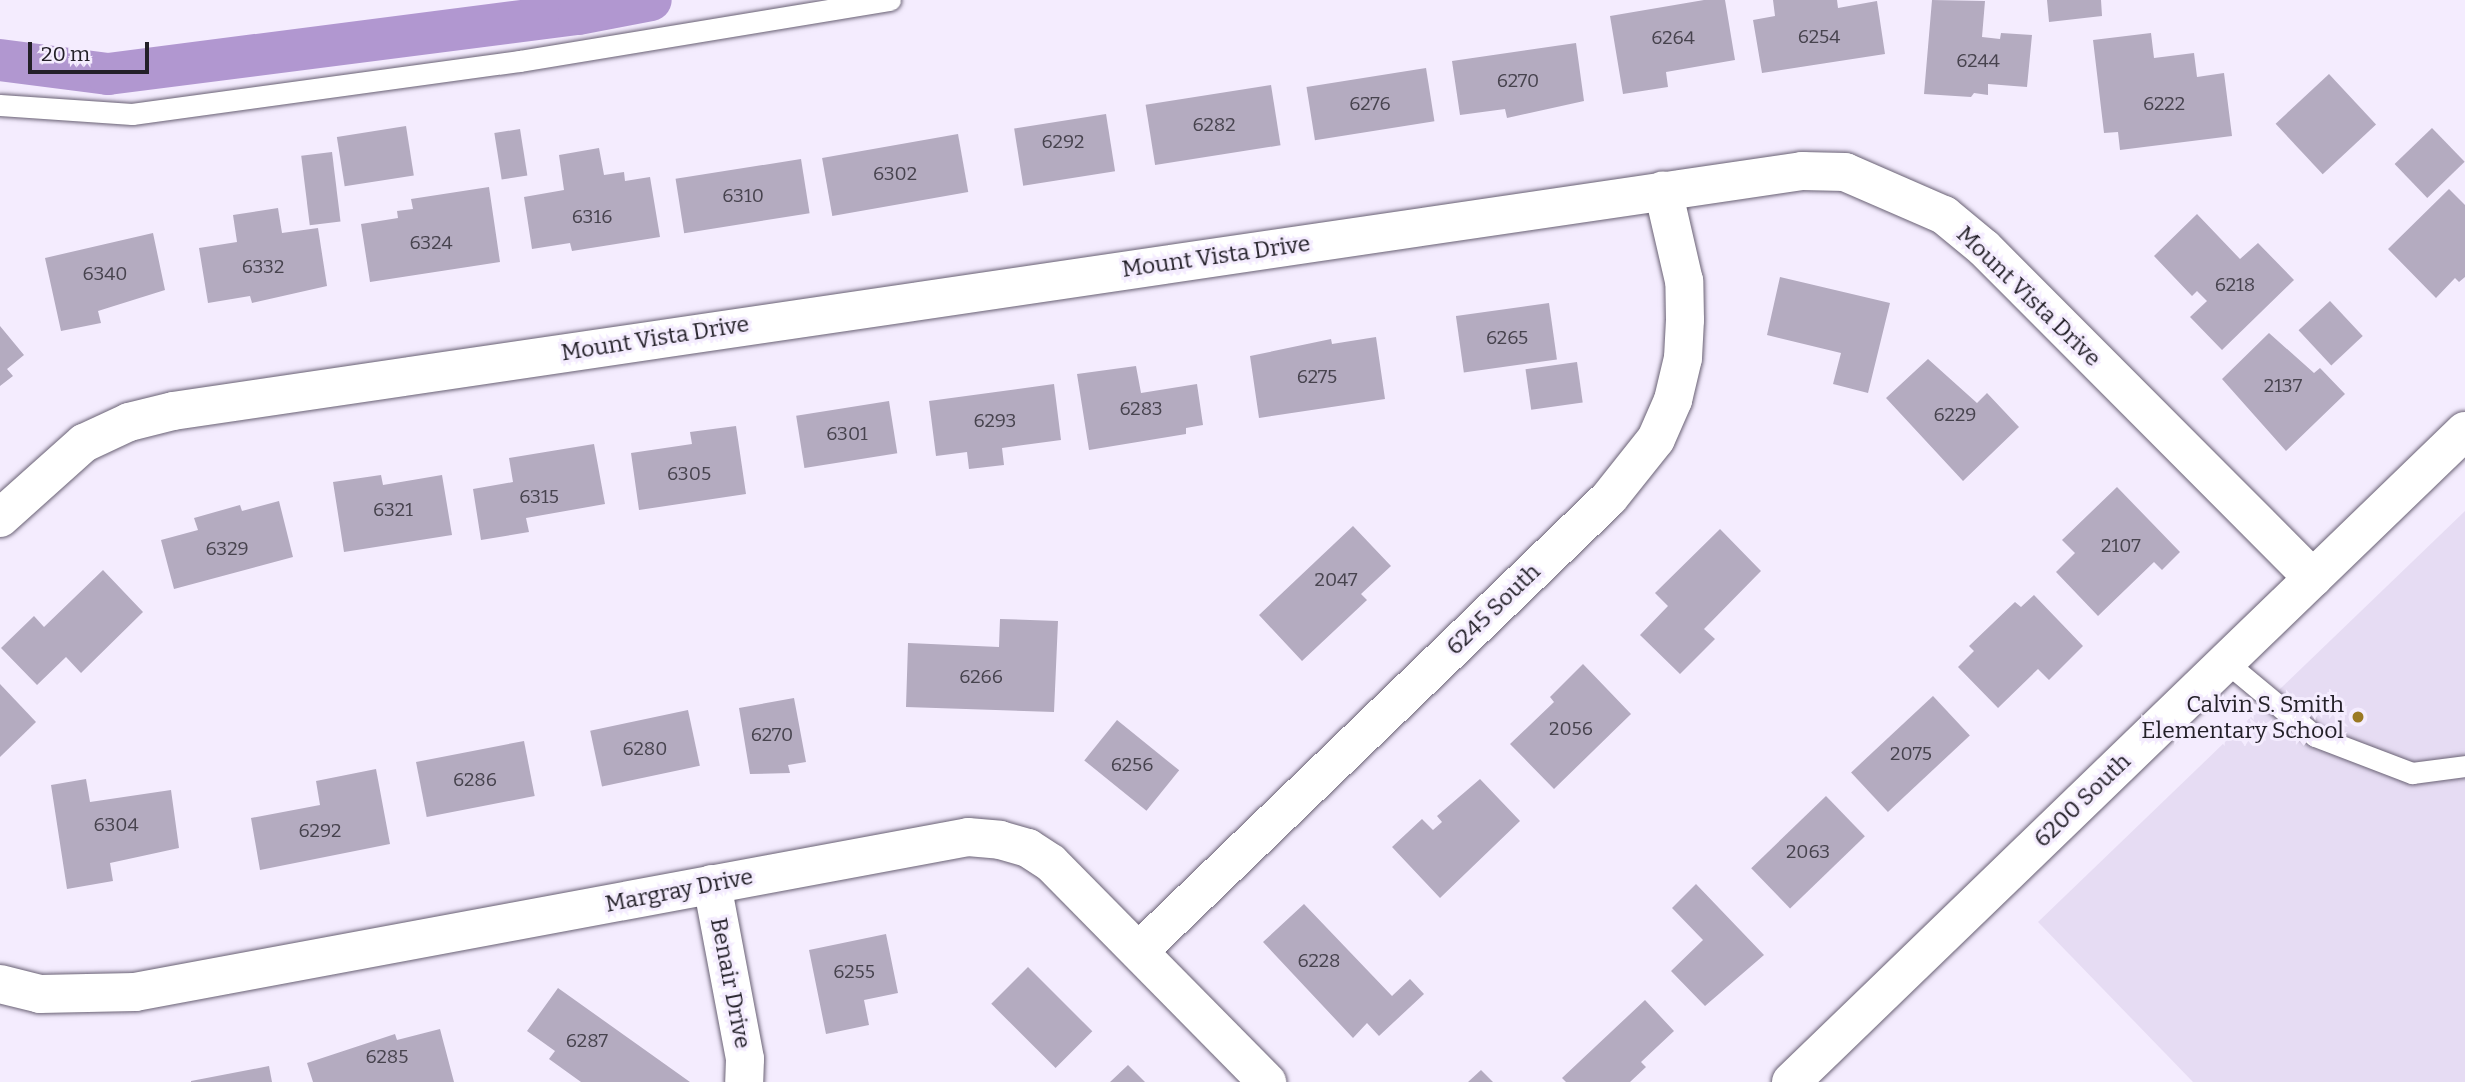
<!DOCTYPE html>
<html>
<head>
<meta charset="utf-8">
<style>
	body { margin:0 }
	#map { position:relative; width:2465px; height:1082px; overflow:hidden; background:#f4ecfe; font-family:Bitter,serif }
	div>[style] { position:absolute }
	[style*='--x'] { left:calc(var(--x)*1px); top:calc(var(--y)*1px); width:calc(var(--w)*1px); rotate:calc(var(--a)*1deg) }
	.built>* { inset:0; background:#e6dcf3 }
	.canal>* { height:42px; margin:-21px; padding:0 21px; transform-origin:21px; border-radius:21px; background:#b197d0 }
	.building>* { inset:0; background:#b4abc0; transform-origin:0 0 }
	.roads { filter:drop-shadow(0 0 2px #696174) drop-shadow(0 0 2px #696174) }
	.lane>* { height:21px; margin:-10.5px; padding:0 10.5px; transform-origin:10.5px; border-radius:10.5px; background:#fff }
	.street>* { height:38px; margin:-19px; padding:0 19px; transform-origin:19px; border-radius:19px; background:#fff }
	.secondary>* { height:38px; margin:-19px; padding:0 19px; transform-origin:19px; border-radius:19px; background:#fff }
	.dots>* { width:19px; height:19px; translate:-50% -50%; box-sizing:border-box; border:4px solid #f4ecfe; border-radius:50% }
	span { translate:-50% -50%; white-space:nowrap; text-align:center; line-height:1.15; -webkit-text-stroke:6px #f4ecfe; paint-order:stroke }
	.number-label { font-size:19px; color:#47434e }
	.number-label span { -webkit-text-stroke-width:0 }
	.street-label { font-size:23px; color:#232028 }
	.poi-label { font-size:23px; color:#232028 }
	.right { translate:-100% -50%; text-align:right }
	.scale { position:absolute; left:28px; top:42px; width:121px; height:32px; box-sizing:border-box; border:4px solid #232028; border-top:0; padding-left:9px; font-size:21px; line-height:24px; white-space:nowrap; color:#232028; -webkit-text-stroke:5px #f4ecfe; paint-order:stroke }
</style>
</head>
<body>
<div id="map">
	<div class="built">
		<i style="clip-path:polygon(2465px 511px,2465px 1082px,2193px 1082px,2038px 922px)"></i>
	</div>
	<div class="canal">
		<i style="--x:0;--y:60;--w:109;--a:7.4"></i>
		<i style="--x:108;--y:74;--w:475;--a:-7.3"></i>
		<i style="--x:579;--y:14;--w:73;--a:-11"></i>
	</div>
	<div class="building">
		<i style="clip-path:polygon(1704px 0,1725px 0,1735px 60px,1666px 72px,1668px 87px,1623px 94px,1610px 16px)"></i>
		<i style="clip-path:polygon(1773px 0,1837px 0,1838px 8px,1877px 1px,1885px 54px,1762px 73px,1753px 20px,1775px 16px)"></i>
		<i style="clip-path:polygon(1932px 0,1985px 1px,1982px 37px,2000px 39px,2001px 33px,2032px 35px,2027px 87px,1988px 84px,1988px 95px,1974px 93px,1971px 97px,1924px 94px)"></i>
		<i style="clip-path:polygon(2047px 0,2101px 0,2102px 16px,2049px 22px)"></i>
		<i style="clip-path:polygon(2151px 33px,2154px 58px,2194px 53px,2197px 77px,2224px 73px,2232px 136px,2120px 150px,2118px 132px,2104px 133px,2093px 40px)"></i>
		<i style="clip-path:polygon(1576px 43px,1584px 101px,1507px 118px,1505px 109px,1460px 115px,1452px 61px)"></i>
		<i style="left:1426px;top:68px;width:54px;height:121px;rotate:81deg"></i>
		<i style="left:2329px;top:74px;width:69px;height:73px;rotate:47deg"></i>
		<i style="left:1271px;top:85px;width:61px;height:127px;rotate:81deg"></i>
		<i style="left:1106px;top:114px;width:58px;height:93px;rotate:81deg"></i>
		<i style="left:406px;top:126px;width:50px;height:70px;rotate:81deg"></i>
		<i style="left:2432px;top:128px;width:47px;height:52px;rotate:46deg"></i>
		<i style="left:520px;top:129px;width:47px;height:26px;rotate:81deg"></i>
		<i style="left:958px;top:134px;width:59px;height:138px;rotate:80deg"></i>
		<i style="clip-path:polygon(599px 148px,604px 175px,624px 172px,625px 181px,650px 177px,660px 237px,572px 251px,570px 243px,532px 249px,524px 197px,564px 190px,559px 155px)"></i>
		<i style="left:332px;top:152px;width:70px;height:31px;rotate:83deg"></i>
		<i style="left:801px;top:159px;width:55px;height:127px;rotate:81deg"></i>
		<i style="clip-path:polygon(489px 187px,500px 262px,370px 282px,361px 224px,398px 218px,397px 211px,413px 209px,411px 199px)"></i>
		<i style="clip-path:polygon(2449px 189px,2465px 205px,2465px 277px,2459px 282px,2455px 278px,2436px 298px,2388px 249px)"></i>
		<i style="clip-path:polygon(278px 208px,282px 233px,318px 228px,327px 286px,252px 303px,250px 296px,208px 303px,199px 248px,237px 242px,233px 215px)"></i>
		<i style="clip-path:polygon(2197px 214px,2240px 259px,2258px 243px,2294px 280px,2222px 350px,2190px 317px,2207px 301px,2197px 291px,2192px 296px,2154px 256px)"></i>
		<i style="clip-path:polygon(153px 233px,165px 290px,98px 311px,101px 323px,61px 331px,45px 258px)"></i>
		<i style="clip-path:polygon(1780px 277px,1890px 303px,1868px 393px,1833px 384px,1841px 353px,1767px 335px)"></i>
		<i style="left:2330px;top:301px;width:48px;height:43px;rotate:47deg"></i>
		<i style="left:1549px;top:303px;width:57px;height:94px;rotate:82deg"></i>
		<i style="clip-path:polygon(0 326px,24px 355px,7px 369px,13px 376px,0 386px)"></i>
		<i style="clip-path:polygon(2269px 333px,2314px 373px,2320px 368px,2345px 394px,2286px 451px,2222px 379px)"></i>
		<i style="clip-path:polygon(1376px 337px,1385px 399px,1259px 418px,1250px 356px,1331px 339px,1332px 344px)"></i>
		<i style="clip-path:polygon(1928px 359px,1977px 403px,1987px 393px,2019px 427px,1963px 481px,1886px 398px)"></i>
		<i style="left:1577px;top:362px;width:41px;height:52px;rotate:82deg"></i>
		<i style="clip-path:polygon(1136px 366px,1141px 393px,1197px 384px,1203px 425px,1186px 428px,1186px 434px,1089px 450px,1077px 374px)"></i>
		<i style="clip-path:polygon(1054px 384px,1061px 440px,1002px 448px,1004px 465px,969px 469px,967px 452px,936px 456px,929px 401px)"></i>
		<i style="left:889px;top:401px;width:53px;height:94px;rotate:81deg"></i>
		<i style="clip-path:polygon(736px 426px,746px 494px,639px 510px,631px 453px,692px 444px,690px 432px)"></i>
		<i style="clip-path:polygon(594px 444px,605px 504px,526px 518px,529px 532px,481px 540px,473px 489px,513px 482px,509px 458px)"></i>
		<i style="clip-path:polygon(381px 475px,383px 485px,442px 475px,452px 535px,344px 552px,333px 482px)"></i>
		<i style="clip-path:polygon(2117px 487px,2180px 552px,2162px 570px,2154px 562px,2098px 616px,2056px 572px,2075px 553px,2062px 540px)"></i>
		<i style="clip-path:polygon(279px 501px,293px 557px,174px 589px,161px 540px,198px 530px,194px 518px,240px 505px,242px 511px)"></i>
		<i style="clip-path:polygon(1353px 526px,1391px 566px,1361px 594px,1367px 600px,1302px 661px,1259px 615px)"></i>
		<i style="clip-path:polygon(1720px 529px,1761px 571px,1704px 629px,1715px 639px,1680px 674px,1640px 635px,1668px 606px,1655px 593px)"></i>
		<i style="clip-path:polygon(103px 570px,143px 612px,81px 673px,66px 657px,37px 685px,1px 648px,34px 616px,44px 627px)"></i>
		<i style="clip-path:polygon(2034px 595px,2083px 646px,2049px 680px,2038px 669px,1998px 708px,1958px 667px,1974px 651px,1969px 646px,2015px 602px,2021px 607px)"></i>
		<i style="clip-path:polygon(1000px 619px,1058px 621px,1054px 712px,906px 707px,908px 643px,999px 647px)"></i>
		<i style="clip-path:polygon(1583px 664px,1631px 714px,1554px 789px,1510px 744px,1554px 702px,1550px 697px)"></i>
		<i style="clip-path:polygon(0 684px,36px 722px,0 757px)"></i>
		<i style="left:1933px;top:696px;width:54px;height:112px;rotate:47deg"></i>
		<i style="clip-path:polygon(794px 698px,806px 762px,788px 765px,790px 773px,750px 774px,739px 708px)"></i>
		<i style="left:688px;top:710px;width:57px;height:100px;rotate:78deg"></i>
		<i style="left:1117px;top:720px;width:80px;height:52px;rotate:39deg"></i>
		<i style="left:524px;top:741px;width:56px;height:110px;rotate:79deg"></i>
		<i style="clip-path:polygon(376px 769px,390px 844px,260px 870px,251px 818px,320px 805px,316px 781px)"></i>
		<i style="clip-path:polygon(86px 779px,90px 802px,171px 790px,179px 848px,110px 863px,113px 881px,67px 889px,51px 785px)"></i>
		<i style="clip-path:polygon(1480px 779px,1520px 821px,1440px 898px,1392px 847px,1422px 819px,1433px 830px,1442px 822px,1437px 816px)"></i>
		<i style="left:1826px;top:796px;width:56px;height:104px;rotate:46deg"></i>
		<i style="clip-path:polygon(1696px 884px,1764px 955px,1705px 1006px,1671px 971px,1703px 940px,1672px 908px)"></i>
		<i style="clip-path:polygon(1304px 904px,1392px 996px,1410px 979px,1424px 994px,1379px 1036px,1367px 1023px,1353px 1038px,1263px 942px)"></i>
		<i style="clip-path:polygon(886px 934px,898px 993px,864px 1000px,869px 1025px,826px 1034px,809px 950px)"></i>
		<i style="left:1028px;top:967px;width:91px;height:52px;rotate:45deg"></i>
		<i style="clip-path:polygon(558px 988px,690px 1082px,581px 1082px,549px 1059px,555px 1051px,527px 1031px)"></i>
		<i style="clip-path:polygon(1645px 1000px,1674px 1031px,1641px 1062px,1646px 1067px,1630px 1082px,1566px 1082px,1562px 1078px)"></i>
		<i style="clip-path:polygon(440px 1029px,454px 1082px,313px 1082px,307px 1063px,395px 1034px,397px 1040px)"></i>
		<i style="clip-path:polygon(1128px 1065px,1145px 1082px,1110px 1082px)"></i>
		<i style="clip-path:polygon(269px 1066px,272px 1082px,191px 1082px,191px 1081px)"></i>
		<i style="clip-path:polygon(1481px 1070px,1493px 1082px,1468px 1082px)"></i>
	</div>
	<div class="roads">
		<div class="lane">
			<i style="--x:0;--y:105;--w:132;--a:3.9"></i>
			<i style="--x:132;--y:114;--w:392;--a:-7.8"></i>
			<i style="--x:520;--y:61;--w:375;--a:-9.4"></i>
			<i style="--x:2226;--y:662;--w:116;--a:39.7"></i>
			<i style="--x:2315;--y:736;--w:104;--a:20.9"></i>
			<i style="--x:2412;--y:773;--w:53;--a:-7.5"></i>
		</div>
		<div class="street">
			<i style="--x:0;--y:518;--w:113;--a:-41.8"></i>
			<i style="--x:84;--y:443;--w:50;--a:-25"></i>
			<i style="--x:129;--y:422;--w:45;--a:-14"></i>
			<i style="--x:173;--y:411;--w:1647;--a:-8.38"></i>
			<i style="--x:1802;--y:171;--w:43;--a:1.3"></i>
			<i style="--x:1845;--y:172;--w:108;--a:23.5"></i>
			<i style="--x:1944;--y:215;--w:52;--a:39.5"></i>
			<i style="--x:1984;--y:248;--w:466;--a:45.1"></i>
			<i style="--x:712;--y:884;--w:178;--a:79.3"></i>
			<i style="--x:745;--y:1059;--w:23;--a:92"></i>
			<i style="--x:1140;--y:950;--w:651;--a:-43.94"></i>
			<i style="--x:1609;--y:498;--w:75;--a:-51.5"></i>
			<i style="--x:1656;--y:439;--w:43;--a:-66.4"></i>
			<i style="--x:1673;--y:400;--w:43;--a:-76.6"></i>
			<i style="--x:1683;--y:358;--w:38;--a:-87"></i>
			<i style="--x:1685;--y:320;--w:39;--a:-91"></i>
			<i style="--x:1684;--y:281;--w:93;--a:-103"></i>
			<i style="--x:0;--y:984;--w:41;--a:14"></i>
			<i style="--x:40;--y:994;--w:95;--a:-1.2"></i>
			<i style="--x:135;--y:992;--w:847;--a:-10.54"></i>
			<i style="--x:968;--y:837;--w:32;--a:5"></i>
			<i style="--x:1000;--y:840;--w:29;--a:16"></i>
			<i style="--x:1028;--y:848;--w:27;--a:33"></i>
			<i style="--x:1051;--y:863;--w:308;--a:45.4"></i>
		</div>
		<div class="secondary">
			<i style="--x:1791;--y:1082;--w:937;--a:-44.01"></i>
		</div>
	</div>
	<div class="dots">
		<i style="left:2358px;top:717px;background:#9a7923"></i>
	</div>
	<div class="number-label">
		<span style="left:1819px;top:37px">6254</span>
		<span style="left:1673px;top:38px">6264</span>
		<span style="left:1978px;top:61px">6244</span>
		<span style="left:1518px;top:81px">6270</span>
		<span style="left:1370px;top:104px">6276</span>
		<span style="left:2164px;top:104px">6222</span>
		<span style="left:1214px;top:125px">6282</span>
		<span style="left:1063px;top:142px">6292</span>
		<span style="left:895px;top:174px">6302</span>
		<span style="left:743px;top:196px">6310</span>
		<span style="left:592px;top:217px">6316</span>
		<span style="left:431px;top:243px">6324</span>
		<span style="left:263px;top:267px">6332</span>
		<span style="left:105px;top:274px">6340</span>
		<span style="left:2235px;top:285px">6218</span>
		<span style="left:1507px;top:338px">6265</span>
		<span style="left:1317px;top:377px">6275</span>
		<span style="left:2283px;top:386px">2137</span>
		<span style="left:1141px;top:409px">6283</span>
		<span style="left:1955px;top:415px">6229</span>
		<span style="left:995px;top:421px">6293</span>
		<span style="left:847px;top:434px">6301</span>
		<span style="left:689px;top:474px">6305</span>
		<span style="left:539px;top:497px">6315</span>
		<span style="left:393px;top:510px">6321</span>
		<span style="left:2121px;top:546px">2107</span>
		<span style="left:227px;top:549px">6329</span>
		<span style="left:1336px;top:580px">2047</span>
		<span style="left:981px;top:677px">6266</span>
		<span style="left:1571px;top:729px">2056</span>
		<span style="left:772px;top:735px">6270</span>
		<span style="left:645px;top:749px">6280</span>
		<span style="left:1911px;top:754px">2075</span>
		<span style="left:1132px;top:765px">6256</span>
		<span style="left:475px;top:780px">6286</span>
		<span style="left:116px;top:825px">6304</span>
		<span style="left:320px;top:831px">6292</span>
		<span style="left:1808px;top:852px">2063</span>
		<span style="left:1319px;top:961px">6228</span>
		<span style="left:854px;top:972px">6255</span>
		<span style="left:587px;top:1041px">6287</span>
		<span style="left:387px;top:1057px">6285</span>
	</div>
	<div class="street-label">
		<span style="left:1216px;top:256px;rotate:-8deg">Mount Vista Drive</span>
		<span style="left:2029px;top:296px;rotate:44deg">Mount Vista Drive</span>
		<span style="left:655px;top:338px;rotate:-9deg">Mount Vista Drive</span>
		<span style="left:1493px;top:609px;rotate:-44deg">6245 South</span>
		<span style="left:2082px;top:800px;rotate:-44deg">6200 South</span>
		<span style="left:679px;top:890px;rotate:-11deg">Margray Drive</span>
		<span style="left:731px;top:983px;rotate:79deg">Benair Drive</span>
	</div>
	<div class="poi-label">
		<span class="right" style="left:2344px;top:717px">Calvin S. Smith<br>Elementary School</span>
	</div>
	<div class="scale">20 m</div>
</div>
</body>
</html>
